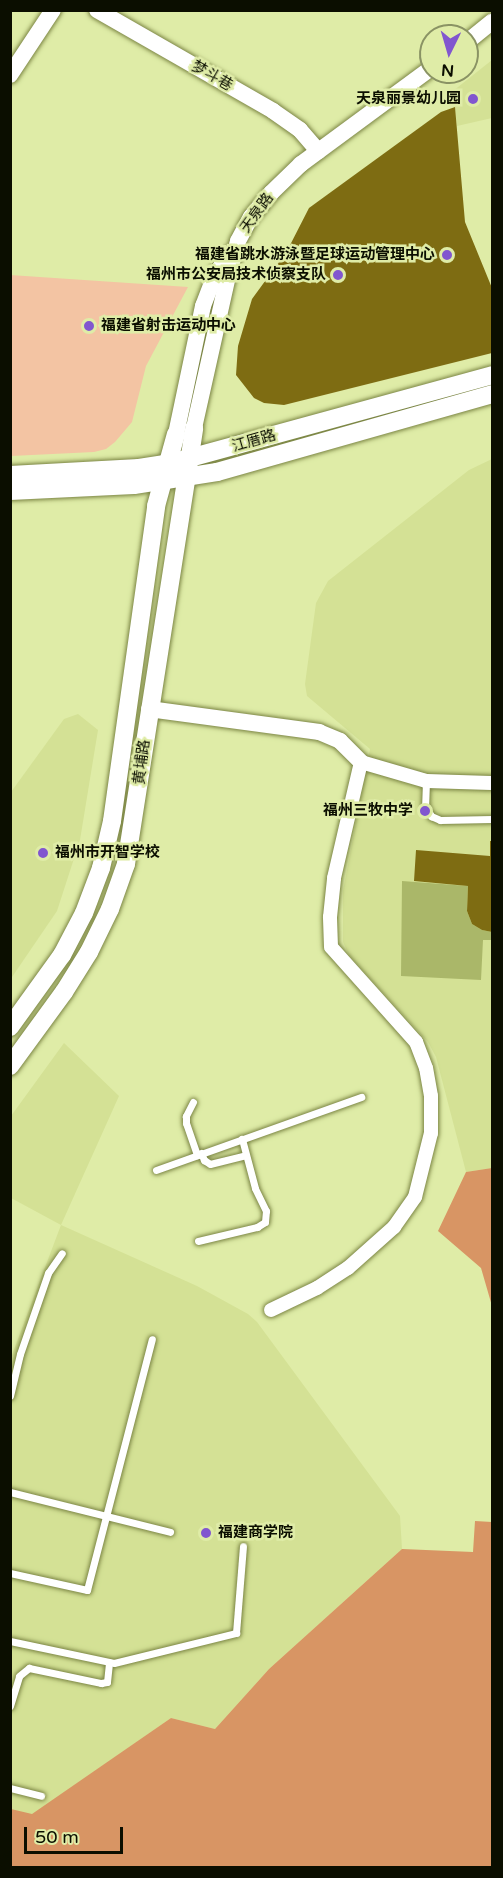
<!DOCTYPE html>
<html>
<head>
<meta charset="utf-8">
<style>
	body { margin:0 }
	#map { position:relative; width:503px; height:1878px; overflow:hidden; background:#dfeca7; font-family:"Varela Round","Noto Sans SC",sans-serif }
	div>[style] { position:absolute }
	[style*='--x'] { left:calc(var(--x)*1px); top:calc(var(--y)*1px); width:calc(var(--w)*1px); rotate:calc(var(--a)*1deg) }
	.built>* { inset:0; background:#d4e195 }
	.green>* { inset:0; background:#f3c4a3 }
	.forest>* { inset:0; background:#d89564 }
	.water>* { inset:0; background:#aab769 }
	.building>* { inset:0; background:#7e6c12 }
	.roads { filter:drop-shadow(0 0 2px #7b8544) drop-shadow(0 0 2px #7b8544) }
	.service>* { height:7px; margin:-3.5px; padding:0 3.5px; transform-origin:3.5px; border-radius:3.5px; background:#fff }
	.minor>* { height:14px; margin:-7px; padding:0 7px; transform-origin:7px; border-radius:7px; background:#fff }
	.tertiary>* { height:16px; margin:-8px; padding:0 8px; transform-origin:8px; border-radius:8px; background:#fff }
	.secondary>* { height:18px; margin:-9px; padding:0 9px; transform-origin:9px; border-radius:9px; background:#fff }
	.dots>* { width:16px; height:16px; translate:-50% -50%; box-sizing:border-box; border:3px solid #dfeca7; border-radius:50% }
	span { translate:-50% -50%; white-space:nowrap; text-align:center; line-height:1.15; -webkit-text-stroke:5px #dfeca7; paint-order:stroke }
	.street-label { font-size:15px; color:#0b0e00 }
	.poi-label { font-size:15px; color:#0b0e00; font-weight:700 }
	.right { translate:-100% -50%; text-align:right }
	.left { translate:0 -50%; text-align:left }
	.frame { position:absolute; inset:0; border:12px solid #0b0e00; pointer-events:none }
	.north { position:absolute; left:419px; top:24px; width:60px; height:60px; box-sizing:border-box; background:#dfeca7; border:2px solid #8a9364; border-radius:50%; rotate:185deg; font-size:16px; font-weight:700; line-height:24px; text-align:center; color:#0b0e00 }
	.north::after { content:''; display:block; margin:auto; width:21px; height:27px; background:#8156cf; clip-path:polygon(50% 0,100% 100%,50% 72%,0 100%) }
	.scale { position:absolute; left:24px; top:1827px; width:99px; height:27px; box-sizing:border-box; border:3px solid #0b0e00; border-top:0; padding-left:8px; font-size:18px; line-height:21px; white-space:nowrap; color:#0b0e00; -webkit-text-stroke:4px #dfeca7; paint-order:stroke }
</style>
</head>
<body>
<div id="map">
	<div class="built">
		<i style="clip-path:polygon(492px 60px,492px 118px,457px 126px,453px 91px)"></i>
		<i style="clip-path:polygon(492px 459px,492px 1168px,466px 1172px,436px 1057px,428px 1042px,349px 955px,343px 942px,343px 891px,370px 749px,307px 696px,305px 684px,316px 603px,328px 581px,469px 470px)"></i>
		<i style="clip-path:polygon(78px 714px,98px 730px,80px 840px,57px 911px,12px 977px,11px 792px,64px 719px)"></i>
		<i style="clip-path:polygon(64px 1043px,119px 1096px,61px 1225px,197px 1286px,248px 1314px,257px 1322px,400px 1516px,402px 1549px,269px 1669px,215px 1729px,171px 1718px,32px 1815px,10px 1809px,10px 1360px,61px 1225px,11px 1198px,11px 1116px)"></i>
	</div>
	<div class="green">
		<i style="clip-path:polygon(10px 275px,188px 287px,146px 366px,132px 422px,115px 442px,106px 449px,94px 452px,11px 456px)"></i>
	</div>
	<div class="forest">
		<i style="clip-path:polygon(492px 1168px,492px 1306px,481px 1268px,438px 1231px,466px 1172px)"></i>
		<i style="clip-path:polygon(475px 1521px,492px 1522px,492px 1867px,11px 1867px,11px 1809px,32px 1814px,171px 1718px,215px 1729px,269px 1669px,402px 1549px,473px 1552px)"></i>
	</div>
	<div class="water">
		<i style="clip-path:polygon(402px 881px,468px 886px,467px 911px,472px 924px,482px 930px,492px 932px,492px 940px,483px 940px,481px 980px,401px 976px)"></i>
	</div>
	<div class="building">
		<i style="clip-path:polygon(455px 107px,465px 222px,492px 288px,492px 353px,284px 405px,264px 403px,254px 398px,236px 375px,238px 346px,252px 299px,287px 251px,309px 208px,441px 112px)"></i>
		<i style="clip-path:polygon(490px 841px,492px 841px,492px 932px,482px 930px,472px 924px,467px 911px,468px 886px,414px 881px,416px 850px,490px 856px)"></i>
	</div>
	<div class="roads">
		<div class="service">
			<i style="--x:426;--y:781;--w:24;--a:92"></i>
			<i style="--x:425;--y:805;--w:13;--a:61"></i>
			<i style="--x:431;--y:816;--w:10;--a:24"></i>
			<i style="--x:440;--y:820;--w:52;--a:-1.1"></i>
			<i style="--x:193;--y:1102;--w:16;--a:117"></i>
			<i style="--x:186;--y:1116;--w:7;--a:90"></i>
			<i style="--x:186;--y:1123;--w:34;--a:71"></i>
			<i style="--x:201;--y:1153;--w:8;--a:67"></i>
			<i style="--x:204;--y:1160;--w:7;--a:34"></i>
			<i style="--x:210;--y:1164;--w:37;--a:-14"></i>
			<i style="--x:156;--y:1170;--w:218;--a:-19.6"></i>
			<i style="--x:198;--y:1241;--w:61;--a:-13.3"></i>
			<i style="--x:257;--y:1227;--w:9;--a:-32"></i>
			<i style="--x:265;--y:1222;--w:11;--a:-85"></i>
			<i style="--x:266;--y:1211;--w:25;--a:-116"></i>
			<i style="--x:255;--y:1188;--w:51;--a:-104.9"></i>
			<i style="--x:10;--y:1396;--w:43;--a:-76.6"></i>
			<i style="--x:20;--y:1354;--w:86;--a:-70.9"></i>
			<i style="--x:48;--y:1273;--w:24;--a:-55"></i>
			<i style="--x:10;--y:1492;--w:165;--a:14"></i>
			<i style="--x:10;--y:1573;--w:79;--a:12.4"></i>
			<i style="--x:87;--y:1590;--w:259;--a:-75.5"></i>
			<i style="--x:10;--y:1641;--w:106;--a:11.9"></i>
			<i style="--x:114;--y:1663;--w:126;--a:-13.8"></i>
			<i style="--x:236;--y:1633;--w:87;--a:-85.4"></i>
			<i style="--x:10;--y:1706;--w:31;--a:-73"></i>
			<i style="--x:19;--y:1676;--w:13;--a:-39"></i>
			<i style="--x:29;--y:1668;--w:74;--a:11.8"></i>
			<i style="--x:101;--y:1683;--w:6;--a:-9"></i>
			<i style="--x:107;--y:1682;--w:20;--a:-84"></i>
			<i style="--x:10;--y:1788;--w:32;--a:14"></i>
		</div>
		<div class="minor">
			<i style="--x:271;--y:1310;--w:51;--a:-25.6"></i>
			<i style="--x:317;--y:1288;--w:37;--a:-33"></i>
			<i style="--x:348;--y:1268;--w:62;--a:-41.7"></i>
			<i style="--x:394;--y:1227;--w:37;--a:-55"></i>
			<i style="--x:415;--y:1197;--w:66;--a:-76"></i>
			<i style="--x:431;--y:1133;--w:37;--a:-90"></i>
			<i style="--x:431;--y:1096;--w:28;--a:-100"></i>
			<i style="--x:426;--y:1068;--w:28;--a:-111"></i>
			<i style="--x:416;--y:1042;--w:127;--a:-131.8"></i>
			<i style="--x:331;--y:947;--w:30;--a:-92"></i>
			<i style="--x:330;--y:917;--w:39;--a:-84"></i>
			<i style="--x:334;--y:878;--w:119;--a:-76.9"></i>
			<i style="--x:361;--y:762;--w:68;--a:16.3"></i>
			<i style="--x:426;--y:781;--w:66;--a:1.7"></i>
		</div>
		<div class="tertiary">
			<i style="--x:97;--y:10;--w:203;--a:29.8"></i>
			<i style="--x:273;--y:111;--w:33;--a:35"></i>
			<i style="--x:300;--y:130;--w:28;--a:49"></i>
			<i style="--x:467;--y:42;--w:32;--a:-39"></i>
			<i style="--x:10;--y:75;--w:78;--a:-56.5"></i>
			<i style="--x:194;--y:428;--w:156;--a:-77.4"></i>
			<i style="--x:228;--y:276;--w:36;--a:-74"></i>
			<i style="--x:238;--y:241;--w:27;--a:-62"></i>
			<i style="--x:251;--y:217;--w:31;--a:-50"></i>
			<i style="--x:271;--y:193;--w:42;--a:-44"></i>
			<i style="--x:301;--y:164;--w:162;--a:-36.4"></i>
			<i style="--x:176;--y:434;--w:131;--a:-78.1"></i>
			<i style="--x:203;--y:306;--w:31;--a:-69"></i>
			<i style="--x:214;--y:277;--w:27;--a:-57"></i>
			<i style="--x:149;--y:709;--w:172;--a:7.7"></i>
			<i style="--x:319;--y:732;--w:23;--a:23"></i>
			<i style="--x:340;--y:741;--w:30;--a:45"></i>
		</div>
		<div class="secondary">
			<i style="--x:10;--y:475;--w:129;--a:-3.1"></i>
			<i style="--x:139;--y:468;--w:36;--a:-9"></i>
			<i style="--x:175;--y:462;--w:329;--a:-15.3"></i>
			<i style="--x:10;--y:491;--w:124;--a:-2.8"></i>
			<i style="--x:134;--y:485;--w:84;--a:-8.9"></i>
			<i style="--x:217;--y:472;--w:286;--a:-15.8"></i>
			<i style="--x:10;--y:1027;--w:89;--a:-54.2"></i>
			<i style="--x:62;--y:955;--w:47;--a:-62.4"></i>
			<i style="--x:84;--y:913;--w:48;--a:-69.3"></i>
			<i style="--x:101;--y:868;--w:48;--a:-76.8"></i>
			<i style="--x:112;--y:821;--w:318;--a:-82"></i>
			<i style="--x:156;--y:506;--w:75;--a:-74.5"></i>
			<i style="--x:10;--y:1066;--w:92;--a:-53.9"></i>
			<i style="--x:64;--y:992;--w:47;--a:-58"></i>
			<i style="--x:89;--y:952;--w:48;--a:-64"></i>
			<i style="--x:110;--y:909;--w:48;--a:-70.4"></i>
			<i style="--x:126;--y:864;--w:441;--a:-81.1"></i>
		</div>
	</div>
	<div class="dots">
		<i style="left:473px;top:99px;background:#8156cf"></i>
		<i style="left:447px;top:255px;background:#8156cf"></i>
		<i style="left:338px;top:275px;background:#8156cf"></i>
		<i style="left:89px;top:326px;background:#8156cf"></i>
		<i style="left:425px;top:811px;background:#8156cf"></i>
		<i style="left:43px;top:853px;background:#8156cf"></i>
		<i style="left:206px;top:1533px;background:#8156cf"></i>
	</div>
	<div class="street-label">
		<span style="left:212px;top:76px;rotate:30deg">梦斗巷</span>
		<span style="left:257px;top:213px;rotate:-54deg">天泉路</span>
		<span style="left:254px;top:441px;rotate:-16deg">江厝路</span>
		<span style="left:142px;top:762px;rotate:-83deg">黄埔路</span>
	</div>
	<div class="poi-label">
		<span class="right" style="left:461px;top:99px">天泉丽景幼儿园</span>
		<span class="right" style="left:435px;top:255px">福建省跳水游泳暨足球运动管理中心</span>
		<span class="right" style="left:326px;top:275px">福州市公安局技术侦察支队</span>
		<span class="left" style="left:101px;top:326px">福建省射击运动中心</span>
		<span class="right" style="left:413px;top:811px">福州三牧中学</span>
		<span class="left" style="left:55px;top:853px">福州市开智学校</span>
		<span class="left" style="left:218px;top:1533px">福建商学院</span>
	</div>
	<div class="frame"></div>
	<div class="north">N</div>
	<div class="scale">50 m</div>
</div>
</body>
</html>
